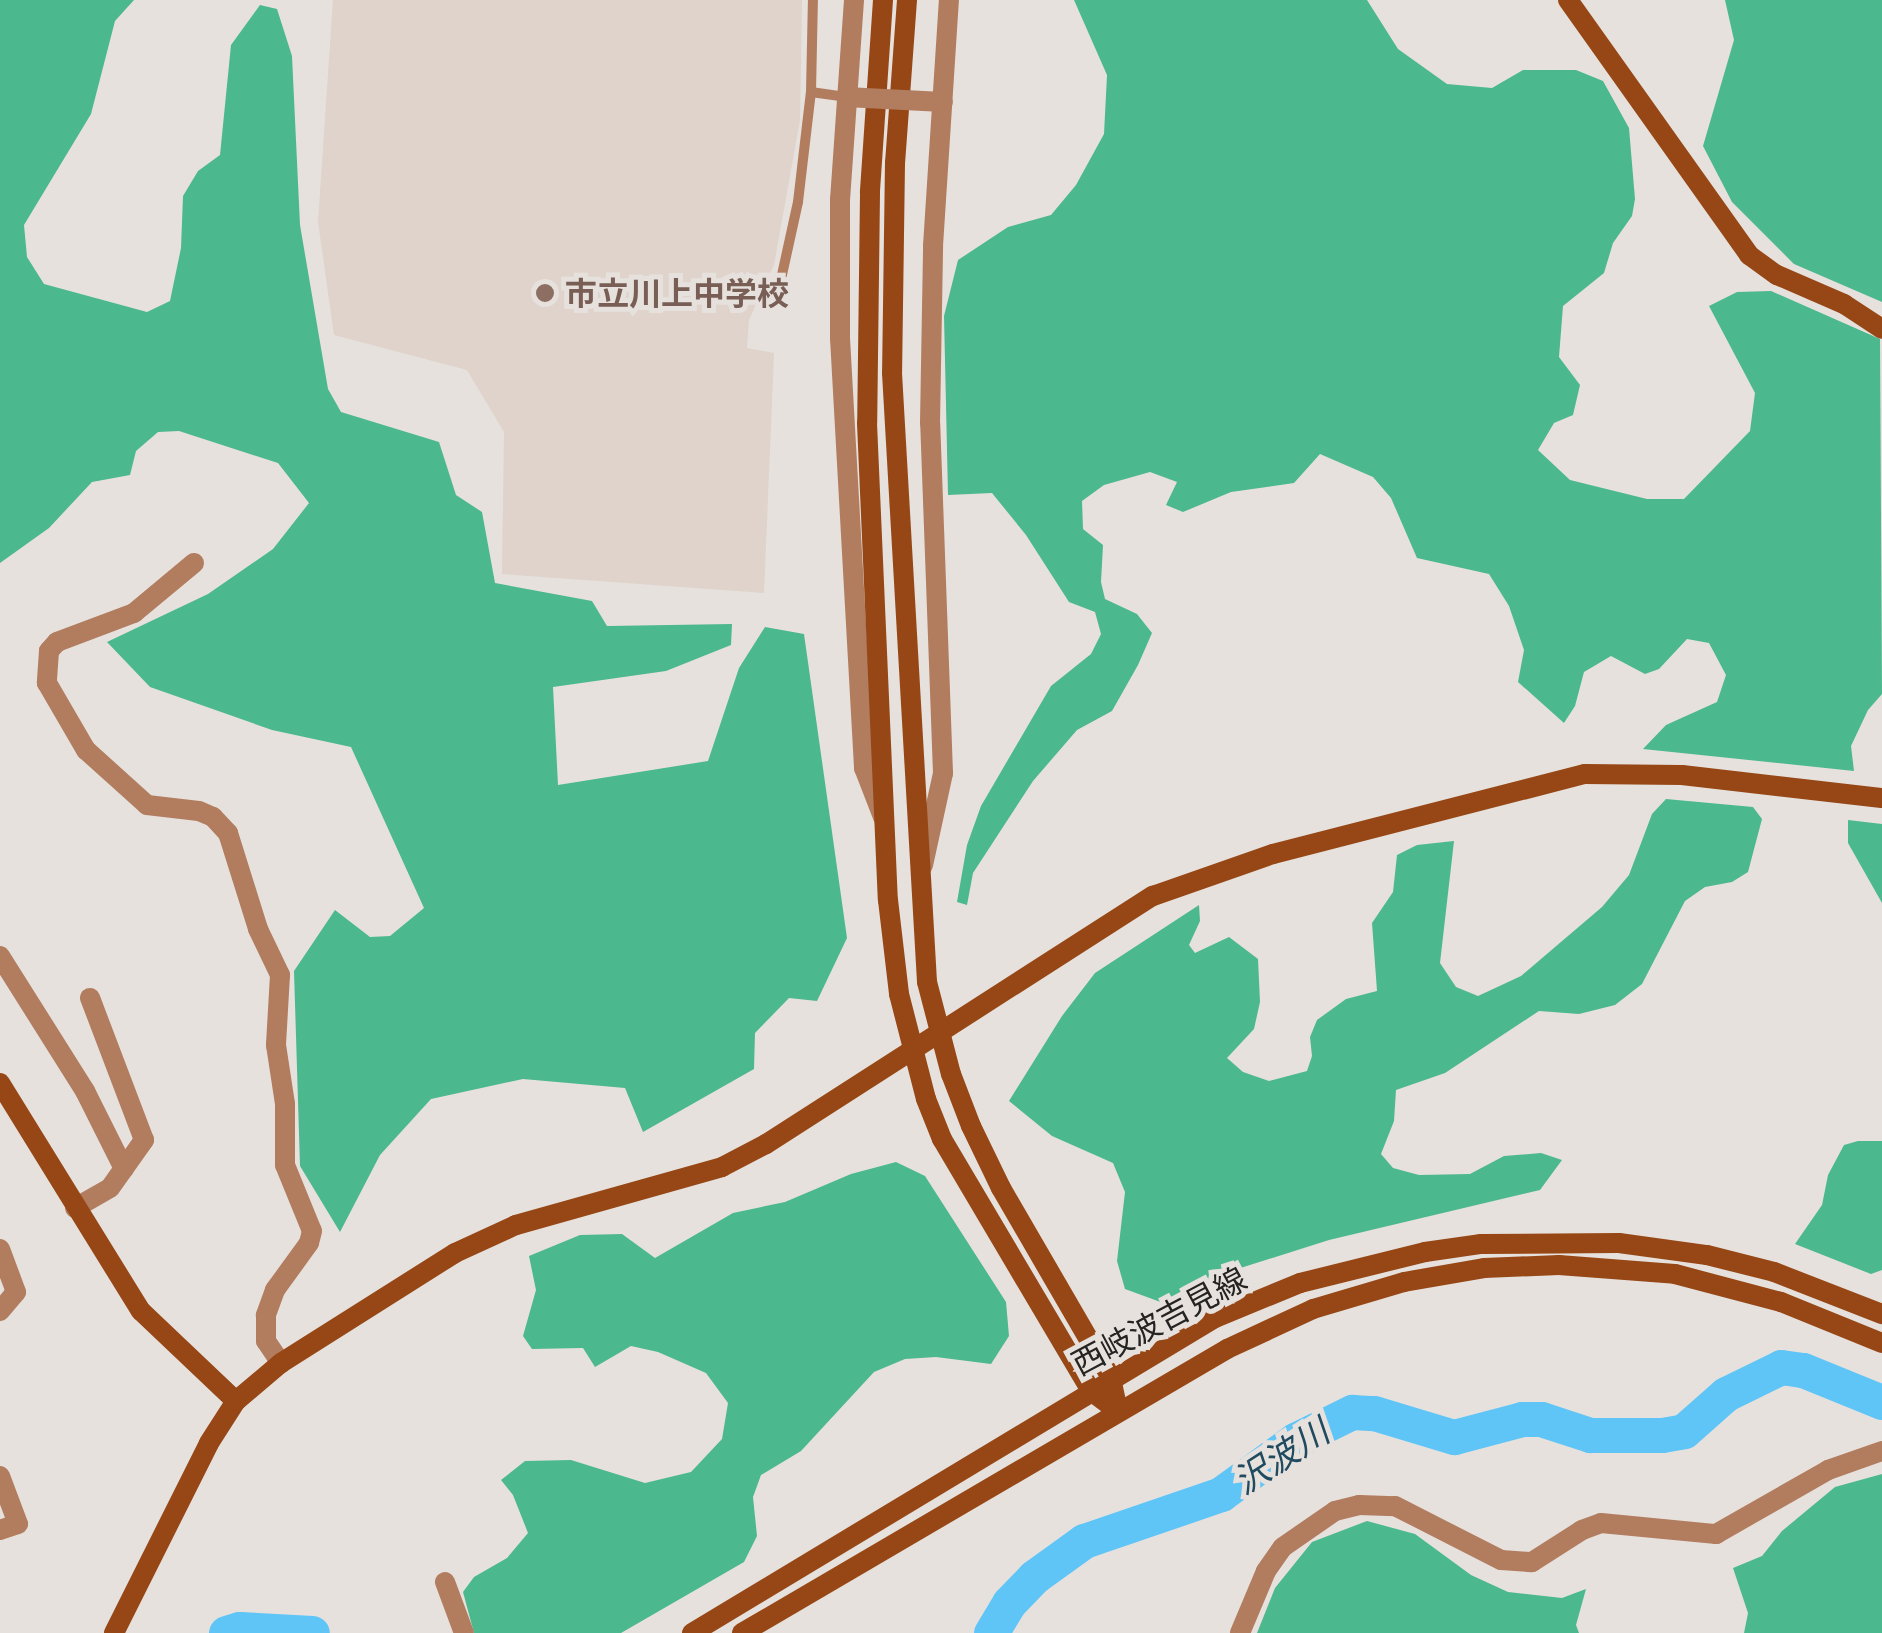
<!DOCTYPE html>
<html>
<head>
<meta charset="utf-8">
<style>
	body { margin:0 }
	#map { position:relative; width:1882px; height:1633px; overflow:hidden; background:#e6e1dd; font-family:"Open Sans","Noto Sans JP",sans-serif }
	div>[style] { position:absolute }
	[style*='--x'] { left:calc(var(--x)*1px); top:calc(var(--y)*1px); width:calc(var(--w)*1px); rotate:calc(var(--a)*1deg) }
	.built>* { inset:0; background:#dfd3cb }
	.forest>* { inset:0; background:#4cb88d }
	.river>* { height:35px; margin:-17.5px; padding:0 17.5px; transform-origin:17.5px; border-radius:17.5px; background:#5fc5f7 }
	.lane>* { height:10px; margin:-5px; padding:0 5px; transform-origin:5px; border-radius:5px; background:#b27c5f }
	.street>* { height:20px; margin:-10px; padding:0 10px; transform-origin:10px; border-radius:10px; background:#b27c5f }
	.secondary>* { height:20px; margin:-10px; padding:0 10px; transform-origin:10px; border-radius:10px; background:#964715 }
	.street-bridge>* { height:20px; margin:-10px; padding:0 10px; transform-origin:10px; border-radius:10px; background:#b27c5f }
	.dots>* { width:28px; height:28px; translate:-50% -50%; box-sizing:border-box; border:5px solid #e6e1dd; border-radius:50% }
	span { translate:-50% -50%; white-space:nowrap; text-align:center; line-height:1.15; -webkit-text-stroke:10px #e6e1dd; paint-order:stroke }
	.education-label { font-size:32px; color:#785e54; font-weight:700 }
	.left { translate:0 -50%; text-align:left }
	.street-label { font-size:32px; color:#252422 }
	.water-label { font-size:35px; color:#1f4a5f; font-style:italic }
</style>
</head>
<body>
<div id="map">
	<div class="built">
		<i style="clip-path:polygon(333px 0,802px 0,800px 120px,774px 265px,749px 320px,747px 348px,774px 353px,764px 593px,502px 574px,504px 432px,467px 370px,334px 335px,318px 222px)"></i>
	</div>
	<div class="forest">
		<i style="clip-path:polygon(0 0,134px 0,115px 21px,91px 114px,24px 225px,27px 257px,44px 284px,147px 312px,170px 301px,181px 248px,183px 196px,198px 171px,220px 155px,231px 45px,260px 5px,277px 9px,292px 56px,300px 225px,328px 389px,341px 412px,439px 442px,456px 495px,482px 512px,495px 583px,592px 601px,607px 626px,732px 624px,731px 645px,666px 671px,553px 687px,558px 785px,708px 761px,739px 668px,765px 627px,804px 634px,847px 938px,817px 1001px,789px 998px,755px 1033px,754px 1069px,643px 1132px,625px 1088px,523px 1079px,431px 1099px,380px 1155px,340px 1232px,300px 1166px,294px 971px,335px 910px,370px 937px,390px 936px,424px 908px,351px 747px,272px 730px,150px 687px,107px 642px,208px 594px,273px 549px,309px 503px,278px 463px,179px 431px,158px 432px,136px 451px,130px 475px,92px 482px,49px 528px,0 563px)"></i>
		<i style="clip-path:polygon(1074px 0,1367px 0,1398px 49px,1447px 84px,1492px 88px,1523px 70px,1576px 70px,1603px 81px,1629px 128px,1635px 199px,1632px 216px,1613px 243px,1604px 273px,1563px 306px,1559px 357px,1580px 385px,1573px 415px,1554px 423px,1538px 450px,1570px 480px,1647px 499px,1684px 499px,1750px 431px,1755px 393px,1709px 306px,1737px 292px,1771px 291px,1880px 339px,1882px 694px,1868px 710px,1851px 746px,1854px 771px,1643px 749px,1666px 725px,1717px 702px,1726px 675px,1709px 643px,1687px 639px,1659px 669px,1645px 674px,1611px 656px,1584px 672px,1575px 706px,1564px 723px,1518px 682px,1524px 650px,1509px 606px,1489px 574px,1417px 558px,1391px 498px,1373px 477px,1320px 454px,1294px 483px,1231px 492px,1183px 512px,1166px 505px,1177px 482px,1150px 472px,1104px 485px,1082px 501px,1083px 529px,1103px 545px,1101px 582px,1105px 599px,1137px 614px,1152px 633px,1138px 665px,1112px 711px,1077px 730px,1033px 781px,973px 873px,967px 905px,957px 902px,967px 845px,981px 806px,1051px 686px,1091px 654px,1101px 634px,1095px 612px,1069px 602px,1026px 535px,992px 493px,948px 495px,944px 316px,958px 260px,1008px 227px,1051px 215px,1076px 185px,1104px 134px,1107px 75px)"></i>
		<i style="clip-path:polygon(1725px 0,1882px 0,1882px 302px,1794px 264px,1732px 202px,1703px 146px,1734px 40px)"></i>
		<i style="clip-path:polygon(1666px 799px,1753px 807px,1762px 819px,1748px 872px,1732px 882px,1705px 887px,1685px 901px,1642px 984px,1615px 1005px,1579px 1014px,1539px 1011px,1445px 1073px,1396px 1090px,1394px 1121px,1381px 1154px,1393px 1168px,1419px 1175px,1470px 1174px,1504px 1156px,1541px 1153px,1562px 1160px,1540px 1190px,1329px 1240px,1231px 1271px,1166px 1304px,1125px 1289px,1117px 1261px,1125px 1192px,1113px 1163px,1052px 1136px,1009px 1101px,1062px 1016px,1095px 973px,1199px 905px,1200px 921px,1189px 945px,1195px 953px,1229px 937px,1258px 959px,1260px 1002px,1254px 1029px,1227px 1058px,1243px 1072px,1269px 1081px,1307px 1071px,1312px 1056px,1310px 1037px,1317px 1020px,1346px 999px,1377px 991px,1372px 923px,1393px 892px,1397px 855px,1417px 845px,1454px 841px,1440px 963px,1456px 987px,1478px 996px,1521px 976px,1602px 907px,1629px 875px,1652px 814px)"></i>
		<i style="clip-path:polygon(1848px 820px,1882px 824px,1882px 903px,1848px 843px)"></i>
		<i style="clip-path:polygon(1858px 1141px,1882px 1141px,1882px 1270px,1871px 1274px,1795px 1244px,1822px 1205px,1828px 1175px,1844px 1145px)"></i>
		<i style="clip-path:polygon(896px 1162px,925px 1176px,1006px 1302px,1009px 1336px,991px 1364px,936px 1357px,905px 1359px,874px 1372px,801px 1451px,761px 1475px,753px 1497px,757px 1536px,744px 1562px,621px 1633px,474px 1633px,463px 1592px,474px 1577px,507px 1558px,528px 1533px,513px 1495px,501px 1480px,525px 1461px,571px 1460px,645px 1483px,691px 1472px,722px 1439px,728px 1403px,706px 1373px,658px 1352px,631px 1346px,595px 1367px,583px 1348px,532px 1349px,523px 1336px,536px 1290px,529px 1256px,580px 1235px,622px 1234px,655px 1258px,733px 1213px,785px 1202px,851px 1174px)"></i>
		<i style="clip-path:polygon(1882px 1474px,1882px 1633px,1744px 1633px,1748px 1613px,1733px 1568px,1762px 1556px,1782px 1531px,1835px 1487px)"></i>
		<i style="clip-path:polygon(1367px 1521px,1415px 1534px,1471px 1575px,1508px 1592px,1562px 1598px,1586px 1589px,1576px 1625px,1579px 1633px,1257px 1633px,1275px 1588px,1312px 1542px)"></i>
	</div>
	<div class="river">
		<i style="--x:226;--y:1633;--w:14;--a:-17"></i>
		<i style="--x:239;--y:1629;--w:73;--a:3.1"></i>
		<i style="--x:991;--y:1633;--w:35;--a:-59"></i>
		<i style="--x:1009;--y:1603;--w:36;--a:-46"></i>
		<i style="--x:1034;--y:1577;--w:62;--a:-35.8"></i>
		<i style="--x:1084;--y:1541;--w:145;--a:-18.9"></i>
		<i style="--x:1221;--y:1494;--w:92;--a:-36.1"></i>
		<i style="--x:1295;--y:1440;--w:64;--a:-26.2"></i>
		<i style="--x:1352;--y:1412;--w:22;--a:3"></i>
		<i style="--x:1374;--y:1413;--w:84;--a:16.7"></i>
		<i style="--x:1454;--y:1437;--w:70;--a:-14.8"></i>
		<i style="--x:1522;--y:1419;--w:19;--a:0"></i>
		<i style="--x:1541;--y:1419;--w:52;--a:18.1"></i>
		<i style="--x:1590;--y:1435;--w:72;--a:0"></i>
		<i style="--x:1662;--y:1435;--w:22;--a:-10"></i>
		<i style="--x:1684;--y:1431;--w:56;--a:-41.4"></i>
		<i style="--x:1726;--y:1394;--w:61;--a:-26.1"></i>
		<i style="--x:1781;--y:1367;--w:22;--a:8"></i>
		<i style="--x:1803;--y:1370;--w:85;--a:22.1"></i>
	</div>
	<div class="lane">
		<i style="--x:811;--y:92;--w:35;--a:8"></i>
		<i style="--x:778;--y:293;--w:93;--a:-77.6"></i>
		<i style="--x:798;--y:202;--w:111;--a:-83.3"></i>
		<i style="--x:811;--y:92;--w:92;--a:-88.8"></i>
	</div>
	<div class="street">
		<i style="--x:854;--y:0;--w:199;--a:94"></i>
		<i style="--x:840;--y:199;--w:139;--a:90"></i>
		<i style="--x:840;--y:338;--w:431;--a:86.8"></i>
		<i style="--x:864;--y:768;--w:53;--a:68.8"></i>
		<i style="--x:194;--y:563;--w:78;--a:140.2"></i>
		<i style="--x:134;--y:613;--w:82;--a:159.4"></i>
		<i style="--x:57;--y:642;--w:12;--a:132"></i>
		<i style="--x:49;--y:651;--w:32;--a:94"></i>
		<i style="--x:47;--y:683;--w:78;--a:59.8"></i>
		<i style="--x:86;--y:750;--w:82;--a:42"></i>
		<i style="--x:147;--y:805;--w:52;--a:6.6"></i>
		<i style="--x:199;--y:811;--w:15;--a:23"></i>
		<i style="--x:213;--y:817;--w:22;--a:47"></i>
		<i style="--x:228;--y:833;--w:101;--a:72.6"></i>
		<i style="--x:258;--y:929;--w:51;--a:64.4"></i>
		<i style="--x:280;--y:975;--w:70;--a:93.3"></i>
		<i style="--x:276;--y:1045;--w:60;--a:81.3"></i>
		<i style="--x:285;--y:1104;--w:61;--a:90"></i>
		<i style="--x:285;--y:1165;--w:71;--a:67.8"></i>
		<i style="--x:312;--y:1231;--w:12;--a:104"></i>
		<i style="--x:309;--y:1243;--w:58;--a:125.9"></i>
		<i style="--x:275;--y:1290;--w:27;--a:110"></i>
		<i style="--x:266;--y:1315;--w:26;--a:90"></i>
		<i style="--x:266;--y:1341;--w:27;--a:56"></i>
		<i style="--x:923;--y:865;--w:94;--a:-77.7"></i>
		<i style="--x:943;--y:773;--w:350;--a:-92.1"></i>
		<i style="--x:930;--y:423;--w:177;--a:-89"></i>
		<i style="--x:933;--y:246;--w:247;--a:-86.3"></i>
		<i style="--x:0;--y:956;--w:160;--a:57.8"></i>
		<i style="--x:85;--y:1091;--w:87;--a:63.4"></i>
		<i style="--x:75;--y:1208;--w:40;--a:-29.7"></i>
		<i style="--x:110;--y:1188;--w:59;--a:-54.7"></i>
		<i style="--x:144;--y:1140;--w:152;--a:-110.8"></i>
		<i style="--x:0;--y:1249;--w:46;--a:69.6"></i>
		<i style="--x:16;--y:1292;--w:25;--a:130"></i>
		<i style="--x:0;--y:1476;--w:51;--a:69.4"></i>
		<i style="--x:18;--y:1524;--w:19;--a:162"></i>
		<i style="--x:445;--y:1582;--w:54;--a:69.6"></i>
		<i style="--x:1240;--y:1633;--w:67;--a:-67.2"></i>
		<i style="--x:1266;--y:1571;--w:29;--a:-55"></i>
		<i style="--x:1283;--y:1547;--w:63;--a:-34.7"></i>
		<i style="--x:1335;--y:1511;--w:25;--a:-14"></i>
		<i style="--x:1359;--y:1505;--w:36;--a:2"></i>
		<i style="--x:1395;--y:1506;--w:119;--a:27"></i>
		<i style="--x:1501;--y:1560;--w:31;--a:4"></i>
		<i style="--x:1532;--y:1562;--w:59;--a:-32.6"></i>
		<i style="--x:1582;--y:1530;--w:20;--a:-20"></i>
		<i style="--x:1601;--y:1523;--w:116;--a:5.5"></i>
		<i style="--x:1716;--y:1534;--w:129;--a:-29.7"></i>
		<i style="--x:1828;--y:1470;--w:57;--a:-19.4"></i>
	</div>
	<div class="secondary">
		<i style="--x:883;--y:0;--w:193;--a:93.9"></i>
		<i style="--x:870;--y:193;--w:230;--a:90.7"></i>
		<i style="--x:867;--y:423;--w:477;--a:87.5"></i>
		<i style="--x:888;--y:900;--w:95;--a:83.3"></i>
		<i style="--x:899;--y:994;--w:108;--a:75.6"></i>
		<i style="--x:926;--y:1099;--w:43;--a:68.2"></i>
		<i style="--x:942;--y:1139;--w:293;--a:59.4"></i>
		<i style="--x:1091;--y:1391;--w:34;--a:37"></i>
		<i style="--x:907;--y:0;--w:163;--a:94.2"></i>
		<i style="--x:895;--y:163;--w:210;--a:90.8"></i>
		<i style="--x:892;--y:373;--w:610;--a:86.71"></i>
		<i style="--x:927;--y:982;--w:95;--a:75.4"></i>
		<i style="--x:951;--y:1074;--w:56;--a:69"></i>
		<i style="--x:971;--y:1126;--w:69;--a:64.2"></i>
		<i style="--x:1001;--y:1188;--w:220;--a:59.9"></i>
		<i style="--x:1111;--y:1378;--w:34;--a:78"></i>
		<i style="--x:1568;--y:0;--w:313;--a:54.6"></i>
		<i style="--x:1749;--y:255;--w:34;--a:36"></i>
		<i style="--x:1777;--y:275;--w:73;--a:23.4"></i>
		<i style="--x:1844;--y:304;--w:45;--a:33.3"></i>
		<i style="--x:0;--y:1083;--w:268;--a:58.3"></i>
		<i style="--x:141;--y:1311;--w:131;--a:43.5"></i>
		<i style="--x:114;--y:1633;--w:212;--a:-63.4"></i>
		<i style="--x:209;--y:1443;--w:50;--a:-57.3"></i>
		<i style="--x:236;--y:1401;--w:59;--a:-40.2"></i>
		<i style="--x:281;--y:1363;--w:206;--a:-32.3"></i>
		<i style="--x:455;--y:1253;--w:67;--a:-24.7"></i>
		<i style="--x:516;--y:1225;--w:214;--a:-15.7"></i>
		<i style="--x:722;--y:1167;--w:50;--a:-27.6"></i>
		<i style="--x:766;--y:1144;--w:460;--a:-32.7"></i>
		<i style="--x:1153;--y:896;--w:127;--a:-19.3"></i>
		<i style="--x:1273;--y:854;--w:322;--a:-14.4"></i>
		<i style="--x:1585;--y:774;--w:97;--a:0.6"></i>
		<i style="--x:1682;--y:775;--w:201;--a:6.6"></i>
		<i style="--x:692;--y:1633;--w:611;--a:-31.06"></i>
		<i style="--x:1215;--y:1318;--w:92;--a:-22.4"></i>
		<i style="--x:1300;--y:1283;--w:129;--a:-13.9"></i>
		<i style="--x:1425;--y:1252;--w:57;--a:-8.1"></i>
		<i style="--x:1481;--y:1244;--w:138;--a:-0.4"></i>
		<i style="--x:1619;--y:1243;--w:89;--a:7.8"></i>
		<i style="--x:1707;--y:1255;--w:69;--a:14.2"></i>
		<i style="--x:1774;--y:1272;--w:116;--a:21.3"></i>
		<i style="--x:742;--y:1633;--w:562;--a:-30.35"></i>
		<i style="--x:1227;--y:1349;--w:95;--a:-24.9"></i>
		<i style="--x:1313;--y:1309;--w:95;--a:-16.5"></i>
		<i style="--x:1404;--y:1282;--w:81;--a:-9.9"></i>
		<i style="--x:1484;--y:1268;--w:75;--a:-2.3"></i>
		<i style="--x:1559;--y:1265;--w:116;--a:4.4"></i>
		<i style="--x:1675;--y:1274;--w:110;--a:14.8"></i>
		<i style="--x:1781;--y:1302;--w:109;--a:22.1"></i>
	</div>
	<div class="street-bridge">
		<i style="--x:846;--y:97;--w:97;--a:3"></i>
	</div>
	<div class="dots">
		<i style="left:545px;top:293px;background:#8d6e63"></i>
	</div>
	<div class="education-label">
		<span class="left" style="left:565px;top:293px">市立川上中学校</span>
	</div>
	<div class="street-label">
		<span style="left:1159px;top:1321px;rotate:-28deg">西岐波吉見線</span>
	</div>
	<div class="water-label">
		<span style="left:1281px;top:1456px;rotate:-33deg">沢波川</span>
	</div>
</div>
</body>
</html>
